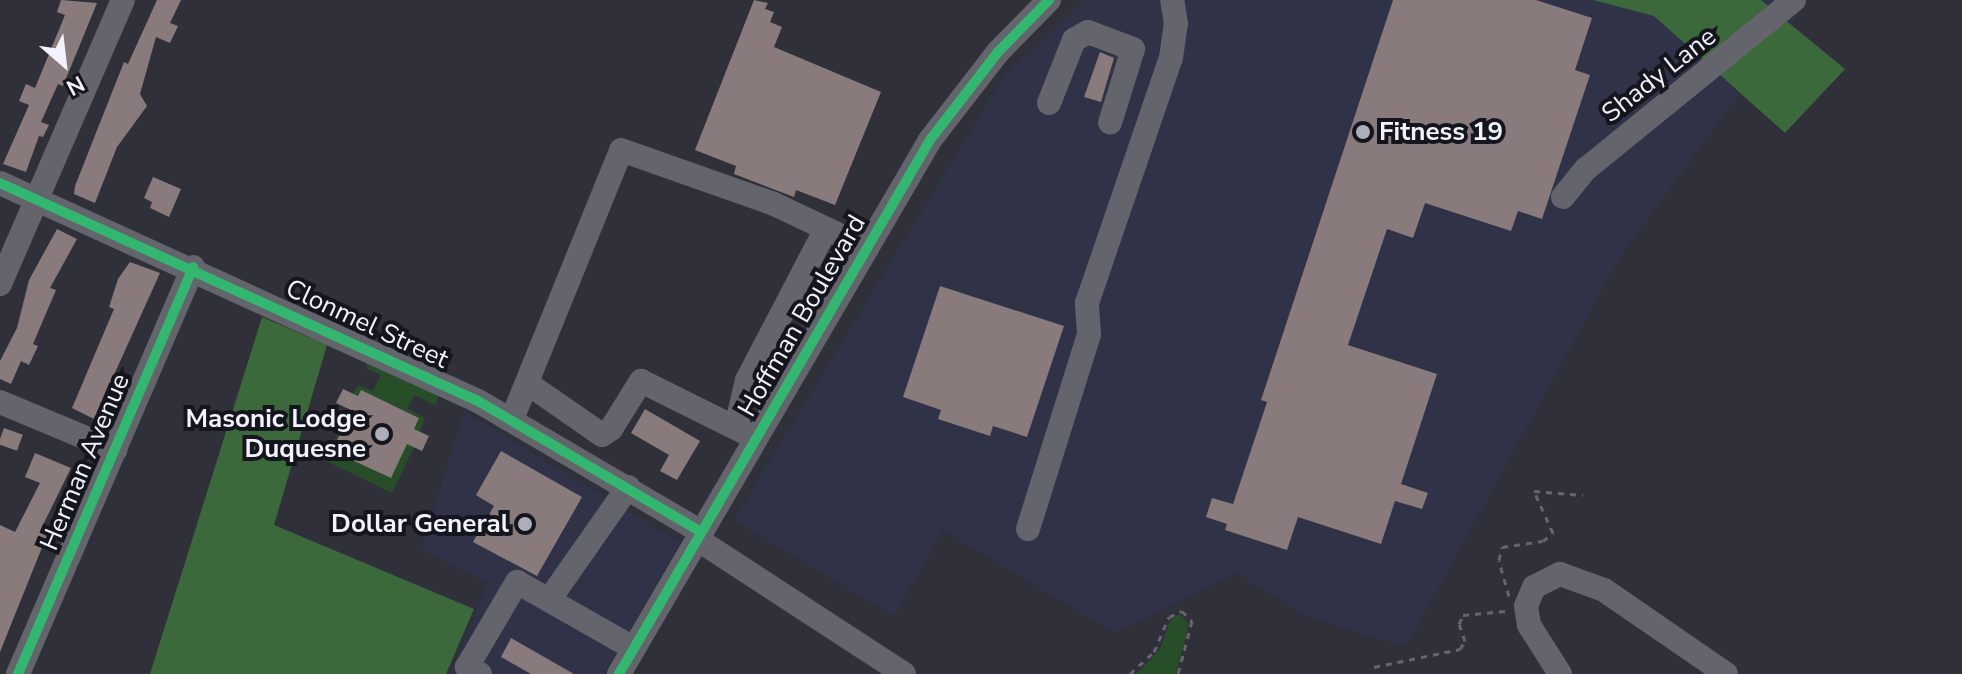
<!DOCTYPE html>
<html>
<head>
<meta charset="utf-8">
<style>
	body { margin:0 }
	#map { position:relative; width:1962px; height:674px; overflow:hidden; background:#2f3039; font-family:"Nunito Sans",sans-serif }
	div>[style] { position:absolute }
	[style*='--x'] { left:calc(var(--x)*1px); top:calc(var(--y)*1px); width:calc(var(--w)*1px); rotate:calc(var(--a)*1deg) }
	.built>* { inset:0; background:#303247 }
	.green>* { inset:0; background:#284e29 }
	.forest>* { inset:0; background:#3b693c }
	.building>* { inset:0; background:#897a7c; transform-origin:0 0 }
	.path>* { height:3px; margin-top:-1.5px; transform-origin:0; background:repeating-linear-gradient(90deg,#65666d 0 6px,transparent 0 12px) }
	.minor>* { height:24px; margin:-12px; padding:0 12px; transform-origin:12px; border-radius:12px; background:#63646c }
	.cycleway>* { height:10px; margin:-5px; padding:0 5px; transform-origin:5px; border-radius:5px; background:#33b770 }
	.dots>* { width:22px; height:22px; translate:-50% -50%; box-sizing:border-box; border:4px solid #15161d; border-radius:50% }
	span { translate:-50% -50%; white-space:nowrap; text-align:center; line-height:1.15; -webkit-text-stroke:8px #15161d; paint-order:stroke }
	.street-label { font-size:26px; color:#f1f2fe }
	.poi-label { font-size:26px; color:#f1f2fe; font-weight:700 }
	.left { translate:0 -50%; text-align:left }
	.right { translate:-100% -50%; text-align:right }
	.north { position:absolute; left:24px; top:24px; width:80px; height:80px; -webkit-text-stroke:6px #15161d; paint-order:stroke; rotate:152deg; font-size:22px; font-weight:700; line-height:32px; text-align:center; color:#f1f2fe }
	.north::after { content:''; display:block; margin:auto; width:28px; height:36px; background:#f1f2fe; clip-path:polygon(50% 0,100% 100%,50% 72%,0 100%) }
</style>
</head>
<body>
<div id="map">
	<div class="built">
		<i style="clip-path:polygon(1085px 0,1789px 0,1802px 10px,1623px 252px,1406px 647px,1306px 616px,1237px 573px,1115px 633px,943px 530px,894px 616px,734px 520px,1004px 76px)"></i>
		<i style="clip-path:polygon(464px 411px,680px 543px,604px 674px,450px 674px,488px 583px,421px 549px)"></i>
	</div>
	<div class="green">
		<i style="clip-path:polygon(367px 362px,439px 392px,436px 406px,415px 395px,407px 408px,425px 418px,420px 432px,414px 429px,419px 417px,361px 391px,358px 396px,353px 393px,358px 385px,373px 391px,381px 375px,367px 369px)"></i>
		<i style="clip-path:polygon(348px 408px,333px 451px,390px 478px,407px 444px,414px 447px,392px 493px,326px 461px)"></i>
		<i style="clip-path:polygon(1180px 614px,1189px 624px,1176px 674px,1136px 674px,1159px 651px,1171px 619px)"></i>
	</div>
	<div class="forest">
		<i style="clip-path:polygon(1593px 0,1761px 0,1845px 69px,1785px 133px,1654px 16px)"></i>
		<i style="clip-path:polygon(262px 317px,327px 345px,274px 525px,474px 609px,446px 674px,150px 674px)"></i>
	</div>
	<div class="building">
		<i style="clip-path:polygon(61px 0,97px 3px,63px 86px,58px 84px,41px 122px,49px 125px,43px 137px,39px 136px,26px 172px,3px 164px,29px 105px,19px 101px,26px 84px,35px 88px,65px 15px,57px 12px)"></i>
		<i style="clip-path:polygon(157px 0,181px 0,170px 23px,178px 26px,170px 43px,156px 37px,140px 94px,147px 106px,117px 147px,95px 203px,74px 194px,75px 186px,124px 62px,128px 64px)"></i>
		<i style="clip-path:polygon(754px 0,768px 3px,765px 9px,774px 12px,770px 22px,782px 27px,774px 47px,881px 92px,835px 205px,796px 190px,794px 197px,734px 174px,736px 166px,695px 150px)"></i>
		<i style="clip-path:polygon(1393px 0,1536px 0,1592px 18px,1575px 70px,1590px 75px,1542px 219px,1518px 211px,1511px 231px,1425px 203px,1413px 238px,1387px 229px,1348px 345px,1437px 374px,1401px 484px,1428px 493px,1422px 509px,1395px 501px,1381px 544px,1298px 517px,1287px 550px,1225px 530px,1227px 524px,1206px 517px,1212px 498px,1233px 504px,1267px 402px,1261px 400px)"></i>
		<i style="clip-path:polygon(1100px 52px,1114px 58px,1101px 102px,1084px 97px)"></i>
		<i style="clip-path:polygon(153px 177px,181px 189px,169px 217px,150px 208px,152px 202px,144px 198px)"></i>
		<i style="clip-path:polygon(57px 229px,77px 239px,50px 288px,56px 290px,33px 344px,38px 346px,29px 365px,21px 361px,11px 384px,0 379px,0 361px,17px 328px,29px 280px)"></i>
		<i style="clip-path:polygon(130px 262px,160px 273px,94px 419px,72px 408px,114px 309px,109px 307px,118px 279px)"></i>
		<i style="clip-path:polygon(940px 286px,1064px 326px,1027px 437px,993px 426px,990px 436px,938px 419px,941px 410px,903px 397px)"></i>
		<i style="clip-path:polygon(343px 389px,358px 396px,361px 390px,419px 418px,414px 429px,429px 436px,422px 451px,407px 444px,391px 478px,332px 451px,351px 410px,336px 403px)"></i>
		<i style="clip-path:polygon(645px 409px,700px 441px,677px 480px,660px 471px,669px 455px,631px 433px)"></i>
		<i style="left:4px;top:428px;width:20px;height:17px;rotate:20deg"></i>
		<i style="clip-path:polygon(501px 451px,582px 497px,537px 576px,473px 542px,494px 506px,476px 495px)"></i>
		<i style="clip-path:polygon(35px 453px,71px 468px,42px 527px,49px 530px,0 652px,0 525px,15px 532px,40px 483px,25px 477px)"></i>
		<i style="clip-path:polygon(511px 638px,574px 674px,531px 674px,501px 657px)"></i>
	</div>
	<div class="path">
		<i style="--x:1509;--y:596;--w:37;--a:-106"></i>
		<i style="--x:1499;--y:560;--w:13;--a:-77"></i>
		<i style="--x:1502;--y:547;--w:41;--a:-8.3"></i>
		<i style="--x:1543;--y:541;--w:13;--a:-39"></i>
		<i style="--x:1553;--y:533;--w:46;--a:-114.3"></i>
		<i style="--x:1534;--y:491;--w:49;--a:4.7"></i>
		<i style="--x:1374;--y:667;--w:88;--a:-11.8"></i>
		<i style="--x:1460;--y:649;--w:9;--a:-58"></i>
		<i style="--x:1465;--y:641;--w:18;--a:-109"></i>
		<i style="--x:1459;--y:624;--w:10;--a:-66"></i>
		<i style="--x:1463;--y:615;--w:43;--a:-5.3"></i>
		<i style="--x:1130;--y:674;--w:33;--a:-43"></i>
		<i style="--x:1154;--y:652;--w:38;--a:-67"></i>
		<i style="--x:1169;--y:617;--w:14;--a:-25"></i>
		<i style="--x:1182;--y:611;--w:14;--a:45"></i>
		<i style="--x:1192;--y:621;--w:55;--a:104.8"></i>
	</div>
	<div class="minor">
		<i style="--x:1049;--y:103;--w:68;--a:-68.4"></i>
		<i style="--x:1074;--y:40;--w:16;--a:-30"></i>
		<i style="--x:1088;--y:32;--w:48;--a:20.7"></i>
		<i style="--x:1133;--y:49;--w:77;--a:107.3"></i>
		<i style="--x:0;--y:183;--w:525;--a:24.52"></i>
		<i style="--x:478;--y:401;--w:259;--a:30.4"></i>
		<i style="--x:1563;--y:197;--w:36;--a:-51"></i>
		<i style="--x:1586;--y:169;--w:268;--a:-39.1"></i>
		<i style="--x:0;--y:284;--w:309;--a:-66.6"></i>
		<i style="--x:527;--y:383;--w:91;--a:34.7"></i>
		<i style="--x:602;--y:435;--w:11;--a:-34"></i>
		<i style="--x:611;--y:429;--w:57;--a:-58"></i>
		<i style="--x:641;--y:381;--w:128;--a:26.4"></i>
		<i style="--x:0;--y:402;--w:125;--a:22.7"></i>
		<i style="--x:512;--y:419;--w:290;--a:-67.9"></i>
		<i style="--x:621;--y:150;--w:162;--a:19.4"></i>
		<i style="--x:774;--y:204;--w:103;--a:25.3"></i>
		<i style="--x:736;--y:427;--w:48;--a:-76.8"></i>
		<i style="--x:747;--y:380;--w:170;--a:-62.4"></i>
		<i style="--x:1028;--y:529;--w:204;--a:-72.6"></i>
		<i style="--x:1089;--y:334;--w:31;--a:-94"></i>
		<i style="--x:1087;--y:303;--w:259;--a:-71.1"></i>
		<i style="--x:1171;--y:58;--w:34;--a:-82"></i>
		<i style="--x:1176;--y:24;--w:24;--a:-99"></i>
		<i style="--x:697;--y:539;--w:247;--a:33.1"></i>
		<i style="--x:549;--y:600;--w:138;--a:-55"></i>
		<i style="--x:18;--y:674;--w:443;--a:-66.7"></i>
		<i style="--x:480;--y:674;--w:15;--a:-152"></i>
		<i style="--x:467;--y:667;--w:99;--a:-59.5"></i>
		<i style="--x:517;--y:582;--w:133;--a:29.6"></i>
		<i style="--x:619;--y:674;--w:618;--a:-59.78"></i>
		<i style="--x:930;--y:140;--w:111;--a:-52.3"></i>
		<i style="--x:998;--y:52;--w:73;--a:-45.6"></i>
		<i style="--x:1560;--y:674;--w:58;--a:-122.3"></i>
		<i style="--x:1529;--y:625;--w:19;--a:-99"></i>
		<i style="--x:1526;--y:606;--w:21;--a:-67"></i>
		<i style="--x:1534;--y:587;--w:29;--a:-27"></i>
		<i style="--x:1560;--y:574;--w:47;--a:20"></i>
		<i style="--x:1604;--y:590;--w:148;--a:34.5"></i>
	</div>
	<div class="cycleway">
		<i style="--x:0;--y:183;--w:525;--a:24.52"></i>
		<i style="--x:478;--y:401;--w:259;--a:30.4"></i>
		<i style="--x:18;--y:674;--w:443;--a:-66.7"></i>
		<i style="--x:619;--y:674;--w:618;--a:-59.78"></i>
		<i style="--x:930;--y:140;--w:111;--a:-52.3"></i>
		<i style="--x:998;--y:52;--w:73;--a:-45.6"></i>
	</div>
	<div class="dots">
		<i style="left:1363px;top:132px;background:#adaeb9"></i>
		<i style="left:382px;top:434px;background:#adaeb9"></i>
		<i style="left:525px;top:524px;background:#adaeb9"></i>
	</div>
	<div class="street-label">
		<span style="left:1659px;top:75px;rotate:-38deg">Shady Lane</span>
		<span style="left:802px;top:316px;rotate:-60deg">Hoffman Boulevard</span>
		<span style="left:367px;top:324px;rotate:25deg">Clonmel Street</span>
		<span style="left:85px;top:462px;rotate:-67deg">Herman Avenue</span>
	</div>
	<div class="poi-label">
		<span class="left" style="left:1379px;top:132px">Fitness 19</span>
		<span class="right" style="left:366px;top:434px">Masonic Lodge<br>Duquesne</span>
		<span class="right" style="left:509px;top:524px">Dollar General</span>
	</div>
	<div class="north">N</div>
</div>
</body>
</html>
